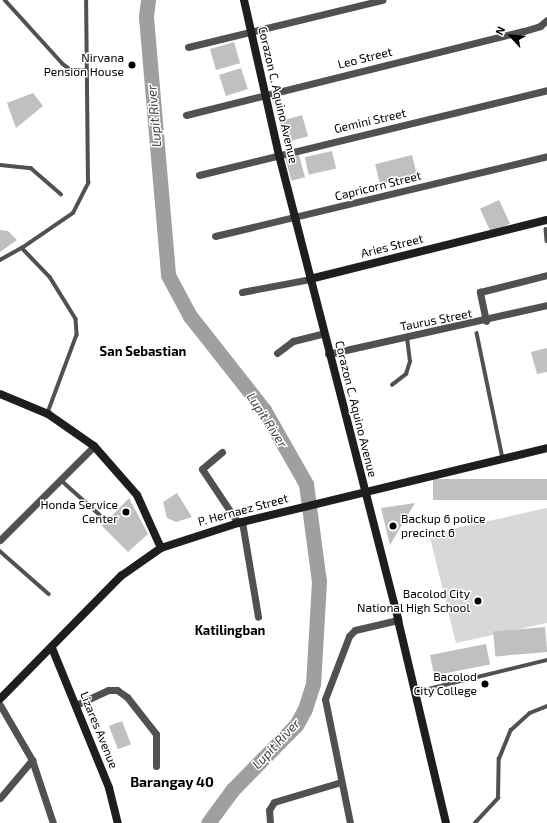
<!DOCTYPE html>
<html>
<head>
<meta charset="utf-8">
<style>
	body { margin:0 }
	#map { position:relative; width:547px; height:823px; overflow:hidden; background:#fff; font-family:"Exo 2",sans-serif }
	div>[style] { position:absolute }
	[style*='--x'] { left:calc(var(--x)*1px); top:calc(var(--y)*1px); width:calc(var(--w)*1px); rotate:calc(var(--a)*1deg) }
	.green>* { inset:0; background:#d8d8d8 }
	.river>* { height:15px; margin:-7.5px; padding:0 7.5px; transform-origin:7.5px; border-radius:7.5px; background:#9f9f9f }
	.building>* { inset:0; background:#c0c0c0; transform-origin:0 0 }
	.lane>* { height:3.5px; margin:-1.75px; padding:0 1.75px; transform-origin:1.75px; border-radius:1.75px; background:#515151 }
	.street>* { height:7px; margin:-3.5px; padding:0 3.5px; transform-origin:3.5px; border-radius:3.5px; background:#515151 }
	.secondary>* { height:8px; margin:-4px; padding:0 4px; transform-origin:4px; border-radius:4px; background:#1e1e1e }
	.dots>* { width:11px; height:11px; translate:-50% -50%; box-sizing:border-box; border:2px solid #fff; border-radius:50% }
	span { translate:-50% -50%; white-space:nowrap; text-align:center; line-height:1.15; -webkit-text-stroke:3px #fff; paint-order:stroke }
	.poi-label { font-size:12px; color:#000 }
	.right { translate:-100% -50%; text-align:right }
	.left { translate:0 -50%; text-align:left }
	.street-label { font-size:12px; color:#000 }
	.water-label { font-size:13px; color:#404040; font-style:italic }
	.neighbourhood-label { font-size:13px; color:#000; font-weight:700 }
	.quarter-label { font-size:14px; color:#000; font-weight:700 }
	.north { position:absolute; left:491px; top:16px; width:40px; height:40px; -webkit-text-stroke:3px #fff; paint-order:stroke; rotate:296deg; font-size:11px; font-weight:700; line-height:16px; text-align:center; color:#000 }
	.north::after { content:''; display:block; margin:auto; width:14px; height:18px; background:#000; clip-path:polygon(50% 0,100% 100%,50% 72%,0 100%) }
</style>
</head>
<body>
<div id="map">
	<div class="green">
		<i style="clip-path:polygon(547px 508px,547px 623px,456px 643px,429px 534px)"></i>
	</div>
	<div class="river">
		<i style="--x:148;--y:0;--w:17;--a:97"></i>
		<i style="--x:146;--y:17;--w:259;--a:85.1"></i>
		<i style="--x:168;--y:275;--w:47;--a:61.8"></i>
		<i style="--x:190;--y:316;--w:120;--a:51.8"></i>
		<i style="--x:264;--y:410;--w:85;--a:60.4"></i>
		<i style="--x:306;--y:484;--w:98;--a:82.4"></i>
		<i style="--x:319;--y:581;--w:103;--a:93.3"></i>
		<i style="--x:313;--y:684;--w:26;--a:108"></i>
		<i style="--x:305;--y:709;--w:18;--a:119"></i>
		<i style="--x:296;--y:725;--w:90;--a:134.5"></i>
		<i style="--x:233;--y:789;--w:42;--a:126.3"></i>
	</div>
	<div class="building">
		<i style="left:234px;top:42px;width:22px;height:25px;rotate:74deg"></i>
		<i style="left:241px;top:68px;width:22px;height:23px;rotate:72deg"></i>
		<i style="clip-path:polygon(33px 93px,43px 106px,16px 128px,7px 103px)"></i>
		<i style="left:302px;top:115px;width:22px;height:24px;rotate:74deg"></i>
		<i style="left:332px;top:151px;width:18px;height:28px;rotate:77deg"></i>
		<i style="left:299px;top:155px;width:23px;height:14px;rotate:75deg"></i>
		<i style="left:412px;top:155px;width:21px;height:38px;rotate:76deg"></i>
		<i style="left:499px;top:200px;width:26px;height:21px;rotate:65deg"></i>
		<i style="clip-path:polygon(0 230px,8px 231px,17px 240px,0 252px)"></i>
		<i style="clip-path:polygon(547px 348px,547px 372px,537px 374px,531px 352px)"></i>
		<i style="left:547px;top:479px;width:21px;height:114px;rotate:90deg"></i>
		<i style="clip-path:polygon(177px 493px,192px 517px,176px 522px,167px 518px,163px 502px)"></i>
		<i style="clip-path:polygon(129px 498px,148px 534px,128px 552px,102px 526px)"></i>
		<i style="clip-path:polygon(415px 503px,390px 545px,381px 508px)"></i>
		<i style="left:545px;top:627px;width:25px;height:52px;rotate:85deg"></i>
		<i style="left:486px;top:644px;width:21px;height:57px;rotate:79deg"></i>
		<i style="left:122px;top:721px;width:25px;height:14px;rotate:69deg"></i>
	</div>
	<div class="lane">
		<i style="--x:5;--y:0;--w:86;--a:47.8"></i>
		<i style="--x:63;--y:64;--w:10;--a:37"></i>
		<i style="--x:71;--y:70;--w:15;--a:0"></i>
		<i style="--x:0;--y:165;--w:31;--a:6"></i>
		<i style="--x:31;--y:168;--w:40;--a:41"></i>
		<i style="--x:546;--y:229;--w:12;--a:85"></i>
		<i style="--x:22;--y:248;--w:62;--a:-34.5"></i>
		<i style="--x:73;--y:213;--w:34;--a:-63"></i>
		<i style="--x:88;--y:183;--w:183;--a:-90.6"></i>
		<i style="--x:0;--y:260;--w:25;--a:-29"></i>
		<i style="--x:22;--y:248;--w:40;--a:46"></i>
		<i style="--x:50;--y:277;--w:49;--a:58.2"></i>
		<i style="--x:76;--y:319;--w:16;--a:86"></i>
		<i style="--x:77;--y:335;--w:83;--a:110.4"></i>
		<i style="--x:477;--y:333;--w:129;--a:78.3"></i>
		<i style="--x:392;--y:385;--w:18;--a:-38"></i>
		<i style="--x:406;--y:374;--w:13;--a:-72"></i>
		<i style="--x:410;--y:362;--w:25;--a:-97"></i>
		<i style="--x:61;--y:480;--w:52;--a:41.9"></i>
		<i style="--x:0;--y:551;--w:65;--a:41.3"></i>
		<i style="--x:416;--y:692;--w:135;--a:-13.7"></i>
		<i style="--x:475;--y:823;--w:34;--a:-47"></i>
		<i style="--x:498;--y:798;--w:39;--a:-89"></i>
		<i style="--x:499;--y:759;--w:31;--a:-68"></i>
		<i style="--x:511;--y:730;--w:25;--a:-42"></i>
		<i style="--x:530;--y:713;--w:18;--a:-22"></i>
	</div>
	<div class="street">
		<i style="--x:188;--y:47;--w:200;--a:-13.6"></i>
		<i style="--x:186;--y:115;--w:348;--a:-14"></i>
		<i style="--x:524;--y:31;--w:17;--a:-17"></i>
		<i style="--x:540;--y:26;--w:9;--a:-41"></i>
		<i style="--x:199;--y:175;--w:358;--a:-13.7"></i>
		<i style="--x:215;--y:236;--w:342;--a:-13.5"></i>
		<i style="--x:242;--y:292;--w:69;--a:-10.8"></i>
		<i style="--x:486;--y:321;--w:30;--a:-102"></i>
		<i style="--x:480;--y:292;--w:69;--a:-14.2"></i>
		<i style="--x:277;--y:353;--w:20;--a:-37"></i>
		<i style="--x:293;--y:341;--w:32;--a:-14"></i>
		<i style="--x:328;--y:354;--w:224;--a:-12.6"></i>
		<i style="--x:222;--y:452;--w:26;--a:140"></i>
		<i style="--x:202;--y:469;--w:65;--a:56.3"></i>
		<i style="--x:242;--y:522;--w:96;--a:80.4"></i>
		<i style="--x:0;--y:540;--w:133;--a:-45"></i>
		<i style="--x:0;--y:705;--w:64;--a:59.8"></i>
		<i style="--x:32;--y:760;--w:66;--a:71.6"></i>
		<i style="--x:76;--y:705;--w:35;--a:-25"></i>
		<i style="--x:108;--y:690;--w:9;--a:0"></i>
		<i style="--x:117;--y:690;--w:12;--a:35"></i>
		<i style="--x:127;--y:697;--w:47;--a:51.9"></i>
		<i style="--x:156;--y:734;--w:32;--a:90"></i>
		<i style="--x:0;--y:798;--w:50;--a:-49.9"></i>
		<i style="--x:270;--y:823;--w:13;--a:-94"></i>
		<i style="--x:269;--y:810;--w:9;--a:-58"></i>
		<i style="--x:274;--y:802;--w:70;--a:-16.6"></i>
		<i style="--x:350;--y:823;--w:126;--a:-101.4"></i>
		<i style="--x:325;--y:699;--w:67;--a:-69.1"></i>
		<i style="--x:349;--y:636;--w:8;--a:-45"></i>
		<i style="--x:355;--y:630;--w:44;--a:-13.1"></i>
	</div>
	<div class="secondary">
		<i style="--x:244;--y:0;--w:159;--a:77.3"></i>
		<i style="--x:279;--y:155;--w:480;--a:75.6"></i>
		<i style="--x:398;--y:620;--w:209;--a:76.7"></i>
		<i style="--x:310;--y:279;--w:244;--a:-14"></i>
		<i style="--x:0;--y:394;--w:52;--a:22.6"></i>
		<i style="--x:48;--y:414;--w:56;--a:34.8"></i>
		<i style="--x:94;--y:446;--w:65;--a:48.7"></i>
		<i style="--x:137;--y:495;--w:58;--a:65.6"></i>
		<i style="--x:52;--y:648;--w:151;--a:67.8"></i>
		<i style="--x:109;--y:788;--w:36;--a:76"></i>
		<i style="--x:0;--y:699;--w:173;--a:-45.5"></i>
		<i style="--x:121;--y:576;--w:49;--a:-35"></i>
		<i style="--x:161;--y:548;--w:81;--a:-18"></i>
		<i style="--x:238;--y:523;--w:318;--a:-13.6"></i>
	</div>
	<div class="dots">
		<i style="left:132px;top:65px;background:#000"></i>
		<i style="left:126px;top:512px;background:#000"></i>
		<i style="left:393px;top:526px;background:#000"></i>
		<i style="left:478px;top:601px;background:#000"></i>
		<i style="left:485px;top:684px;background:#000"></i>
	</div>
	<div class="poi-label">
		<span class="right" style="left:124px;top:65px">Nirvana<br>Pension House</span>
		<span class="right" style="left:118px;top:512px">Honda Service<br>Center</span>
		<span class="left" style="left:401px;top:526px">Backup 6 police<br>precinct 6</span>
		<span class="right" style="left:470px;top:601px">Bacolod City<br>National High School</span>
		<span class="right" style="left:477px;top:684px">Bacolod<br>City College</span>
	</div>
	<div class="street-label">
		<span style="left:365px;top:58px;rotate:-14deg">Leo Street</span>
		<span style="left:278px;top:95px;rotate:77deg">Corazon C. Aquino Avenue</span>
		<span style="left:370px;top:121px;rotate:-13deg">Gemini Street</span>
		<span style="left:378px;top:186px;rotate:-14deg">Capricorn Street</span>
		<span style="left:392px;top:246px;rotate:-14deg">Aries Street</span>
		<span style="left:436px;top:320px;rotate:-11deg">Taurus Street</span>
		<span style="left:356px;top:409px;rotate:76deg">Corazon C. Aquino Avenue</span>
		<span style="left:243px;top:510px;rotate:-15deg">P. Hernaez Street</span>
		<span style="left:99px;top:730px;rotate:68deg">Lizares Avenue</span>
	</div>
	<div class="water-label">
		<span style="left:154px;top:116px;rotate:-95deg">Lupit River</span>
		<span style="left:267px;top:420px;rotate:57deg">Lupit River</span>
		<span style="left:276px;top:744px;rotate:-47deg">Lupit River</span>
	</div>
	<div class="neighbourhood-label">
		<span style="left:143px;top:351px">San Sebastian</span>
		<span style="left:230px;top:630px">Katilingban</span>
	</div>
	<div class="quarter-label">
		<span style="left:172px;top:782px">Barangay 40</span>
	</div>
	<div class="north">N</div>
</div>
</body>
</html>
